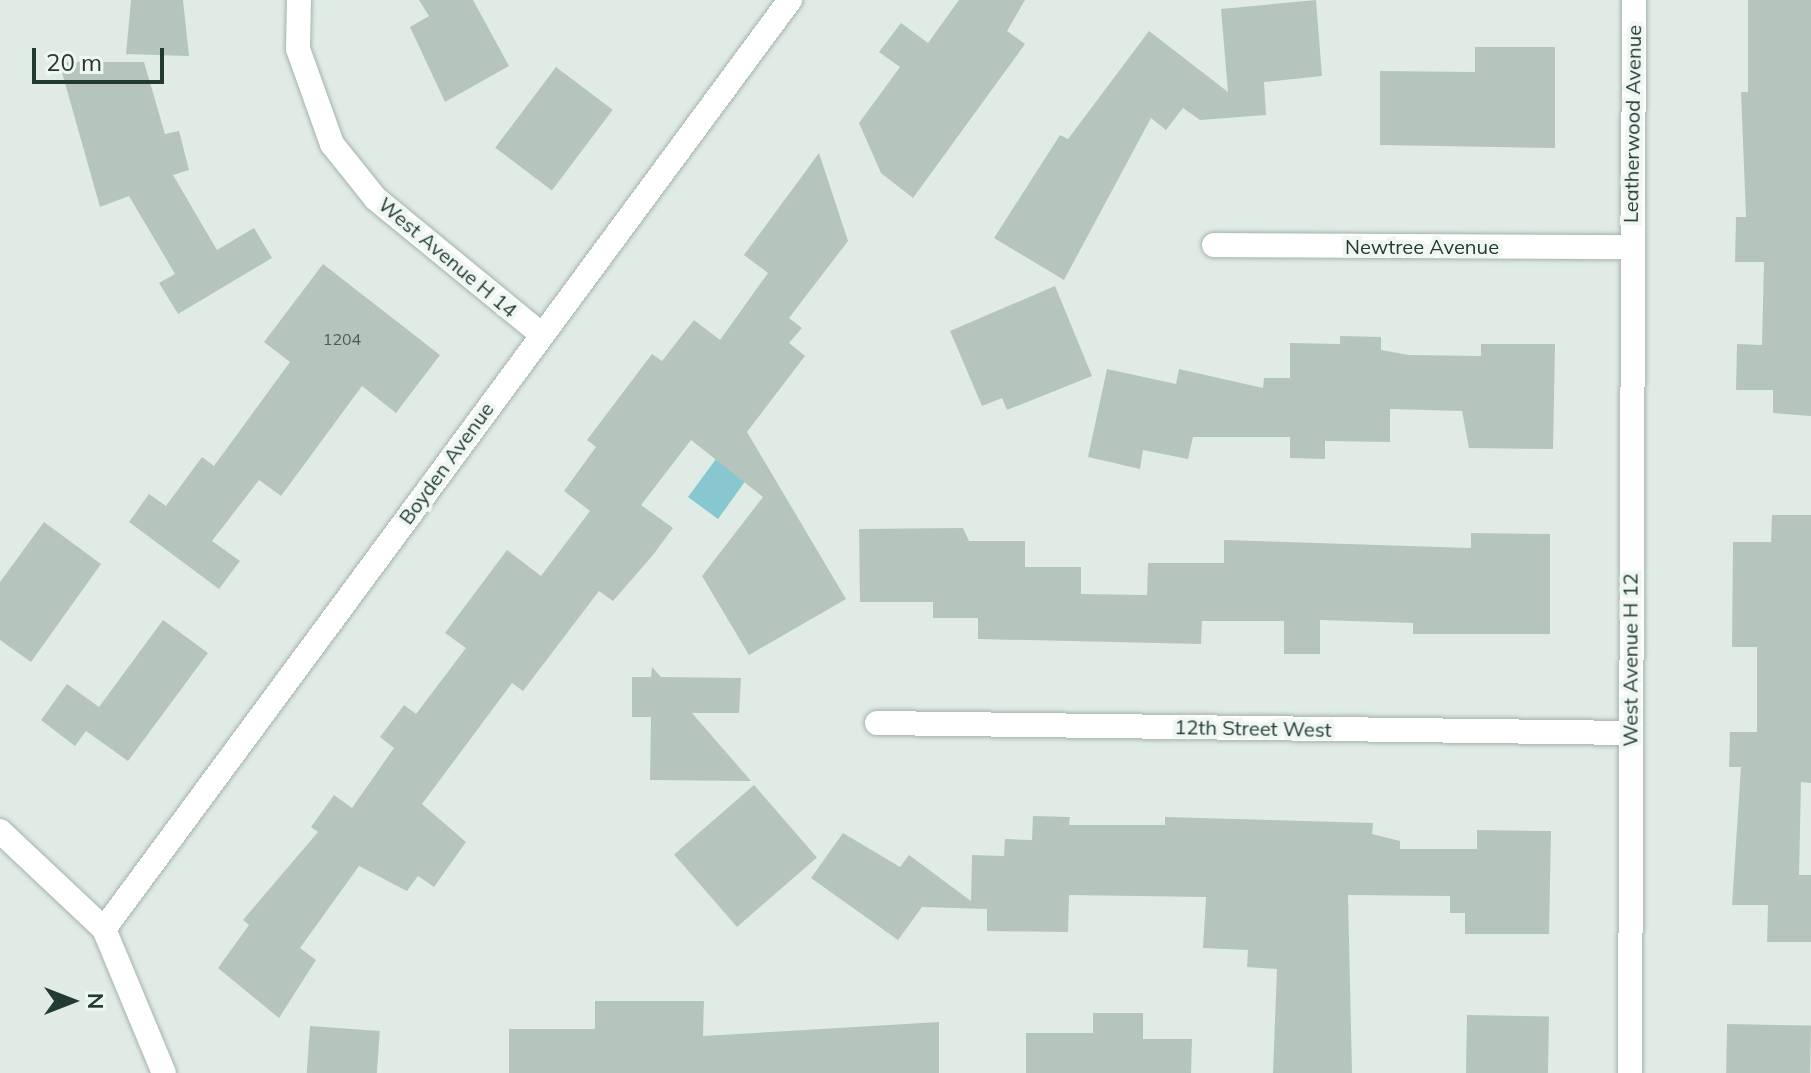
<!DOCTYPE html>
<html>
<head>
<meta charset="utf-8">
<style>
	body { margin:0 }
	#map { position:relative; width:1811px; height:1073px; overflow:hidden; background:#e0ebe5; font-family:Mulish,sans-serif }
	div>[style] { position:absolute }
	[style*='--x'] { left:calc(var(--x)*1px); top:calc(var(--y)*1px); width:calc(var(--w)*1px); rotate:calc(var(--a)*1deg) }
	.water>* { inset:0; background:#87c7d0 }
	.building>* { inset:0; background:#b5c5be; transform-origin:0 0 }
	.roads { filter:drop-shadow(0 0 2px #a3b3ac) drop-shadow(0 0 2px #a3b3ac) }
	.minor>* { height:24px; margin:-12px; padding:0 12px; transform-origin:12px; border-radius:12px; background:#fff }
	span { translate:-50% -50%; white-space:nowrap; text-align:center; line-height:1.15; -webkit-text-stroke:8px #f0f7f3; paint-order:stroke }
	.number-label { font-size:16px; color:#465e56 }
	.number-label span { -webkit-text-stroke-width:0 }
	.street-label { font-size:20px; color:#213b33 }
	.north { position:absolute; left:32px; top:961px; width:80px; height:80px; -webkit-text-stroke:6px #f0f7f3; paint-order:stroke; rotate:90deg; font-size:22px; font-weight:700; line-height:32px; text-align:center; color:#213b33 }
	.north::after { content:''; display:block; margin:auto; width:28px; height:36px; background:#213b33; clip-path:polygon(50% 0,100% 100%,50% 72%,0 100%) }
	.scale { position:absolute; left:32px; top:48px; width:132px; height:36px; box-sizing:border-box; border:4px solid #213b33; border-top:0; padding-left:10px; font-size:24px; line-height:28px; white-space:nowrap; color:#213b33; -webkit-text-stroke:6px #f0f7f3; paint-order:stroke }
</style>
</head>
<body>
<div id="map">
	<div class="water">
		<i style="clip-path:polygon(719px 455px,759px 462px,718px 519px,688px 497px)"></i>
	</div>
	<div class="building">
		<i style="clip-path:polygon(131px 0,183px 0,189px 56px,126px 54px)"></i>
		<i style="clip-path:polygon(419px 0,473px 0,509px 66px,445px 102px,410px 27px,429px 16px)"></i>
		<i style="clip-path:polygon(959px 0,1025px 0,1007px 31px,1025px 44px,913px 198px,881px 173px,859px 123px,900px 67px,879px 52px,901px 23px,928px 43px)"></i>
		<i style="clip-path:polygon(1316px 0,1322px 76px,1264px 82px,1266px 115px,1200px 120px,1183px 108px,1166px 130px,1151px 118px,1064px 280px,994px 238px,1060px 135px,1068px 139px,1149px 31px,1228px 92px,1221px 9px)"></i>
		<i style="clip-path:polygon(1748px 0,1811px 0,1811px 416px,1773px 413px,1773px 390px,1736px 390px,1737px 344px,1762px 345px,1764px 262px,1735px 262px,1736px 217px,1746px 217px,1741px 92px,1748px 92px)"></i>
		<i style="clip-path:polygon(1475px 47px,1555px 47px,1555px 148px,1380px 145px,1380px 71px,1475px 72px)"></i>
		<i style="clip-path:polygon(59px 62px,144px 62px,165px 134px,179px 131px,189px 170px,173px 175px,217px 250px,254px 228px,272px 258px,178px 314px,159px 283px,175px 274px,129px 196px,100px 207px)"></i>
		<i style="left:556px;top:67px;width:71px;height:101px;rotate:37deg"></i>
		<i style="clip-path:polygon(819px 153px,848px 241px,789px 318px,802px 328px,789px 343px,805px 356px,747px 432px,846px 599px,749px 655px,702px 576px,763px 497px,691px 440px,641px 505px,673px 528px,653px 555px,613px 601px,599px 591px,523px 691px,512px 683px,422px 804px,466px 842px,434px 887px,418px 876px,407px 891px,359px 866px,300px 948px,316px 960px,279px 1018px,218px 968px,249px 925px,243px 920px,318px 832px,311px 827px,334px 795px,352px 808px,394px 748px,380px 737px,404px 705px,416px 714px,466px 648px,445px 633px,507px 550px,541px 576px,590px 511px,564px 491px,596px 447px,587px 440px,652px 354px,662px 361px,694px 320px,720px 340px,768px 273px,744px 255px)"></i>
		<i style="clip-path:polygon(323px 264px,440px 355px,396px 413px,362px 386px,281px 496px,259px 480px,212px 541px,240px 561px,219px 589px,129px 522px,149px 494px,166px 506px,202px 457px,214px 466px,290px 362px,264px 342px)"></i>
		<i style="clip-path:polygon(1055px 286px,1092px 376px,1007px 410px,1002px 398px,982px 406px,950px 331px)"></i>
		<i style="clip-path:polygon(1340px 336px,1381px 337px,1381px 350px,1409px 355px,1481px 356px,1481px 344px,1555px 344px,1553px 449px,1469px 448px,1462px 411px,1390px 409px,1390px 442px,1325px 441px,1325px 459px,1290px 458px,1290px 437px,1193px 437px,1188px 459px,1143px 450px,1140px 469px,1088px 457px,1107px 369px,1176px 384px,1179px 369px,1263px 388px,1264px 378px,1290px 378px,1290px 343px,1340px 344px)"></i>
		<i style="clip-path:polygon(1772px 515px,1811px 515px,1811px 783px,1801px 782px,1799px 875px,1811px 875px,1811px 942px,1767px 942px,1768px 905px,1732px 905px,1741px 767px,1729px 767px,1730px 732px,1757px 732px,1757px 647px,1732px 647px,1733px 542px,1771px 542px)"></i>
		<i style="clip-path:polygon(44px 522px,101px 564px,31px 662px,0 640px,0 582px)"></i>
		<i style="clip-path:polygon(963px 528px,969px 541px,1025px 541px,1025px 567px,1081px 567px,1081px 594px,1147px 595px,1148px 563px,1224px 563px,1224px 540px,1471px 548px,1471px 533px,1550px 534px,1550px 634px,1413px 634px,1413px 623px,1320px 620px,1320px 654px,1284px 654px,1284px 621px,1202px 621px,1201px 644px,978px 639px,978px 618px,933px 618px,933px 602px,860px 602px,859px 529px)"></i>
		<i style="clip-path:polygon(163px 620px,208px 653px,128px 761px,86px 731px,75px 746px,41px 720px,67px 684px,99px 707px)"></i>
		<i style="clip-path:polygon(652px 667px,661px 677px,741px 678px,739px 713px,692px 713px,751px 781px,650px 780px,651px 717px,632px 717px,632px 677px,651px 677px)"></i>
		<i style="left:754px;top:785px;width:96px;height:106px;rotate:49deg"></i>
		<i style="clip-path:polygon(1033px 816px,1070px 817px,1069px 825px,1165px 825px,1165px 817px,1373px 823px,1372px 834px,1400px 841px,1400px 849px,1477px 849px,1477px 830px,1551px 831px,1549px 934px,1465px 934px,1465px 913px,1450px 913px,1450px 896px,1348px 895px,1352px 1073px,1273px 1073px,1277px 969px,1247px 967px,1248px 950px,1203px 948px,1206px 897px,1069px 895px,1068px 932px,987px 931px,987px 909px,922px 907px,898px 940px,811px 878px,843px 833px,900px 867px,909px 855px,971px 901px,972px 855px,1004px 856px,1005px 839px,1032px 840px)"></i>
		<i style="clip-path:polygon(595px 1001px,704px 1001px,703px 1036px,939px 1022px,939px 1073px,509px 1073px,509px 1029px,595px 1029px)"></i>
		<i style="clip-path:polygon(1093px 1013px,1143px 1013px,1143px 1039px,1192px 1039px,1191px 1073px,1026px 1073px,1026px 1033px,1093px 1033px)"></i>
		<i style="left:1467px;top:1015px;width:82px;height:58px;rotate:1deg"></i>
		<i style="left:1727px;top:1024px;width:84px;height:49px;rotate:1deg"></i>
		<i style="left:310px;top:1026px;width:70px;height:47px;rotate:4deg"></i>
	</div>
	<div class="roads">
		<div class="minor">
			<i style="--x:299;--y:0;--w:49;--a:91.2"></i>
			<i style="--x:298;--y:49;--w:101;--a:70.3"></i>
			<i style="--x:332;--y:144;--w:70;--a:51.3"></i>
			<i style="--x:376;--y:199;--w:213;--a:39.3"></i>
			<i style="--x:1214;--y:245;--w:416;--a:0.3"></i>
			<i style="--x:877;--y:723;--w:752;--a:0.76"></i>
			<i style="--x:0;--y:831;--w:143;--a:43.3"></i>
			<i style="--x:104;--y:929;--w:156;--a:67.4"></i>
			<i style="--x:104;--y:929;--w:1155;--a:-53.56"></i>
			<i style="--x:1630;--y:1073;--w:1073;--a:-89.79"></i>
		</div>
	</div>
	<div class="number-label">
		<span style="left:342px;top:339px">1204</span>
	</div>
	<div class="street-label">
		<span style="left:1632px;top:124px;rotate:-89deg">Leatherwood Avenue</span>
		<span style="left:1422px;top:246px">Newtree Avenue</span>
		<span style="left:448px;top:257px;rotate:40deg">West Avenue H 14</span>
		<span style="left:446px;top:463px;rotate:-54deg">Boyden Avenue</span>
		<span style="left:1630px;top:660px;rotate:-90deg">West Avenue H 12</span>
		<span style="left:1253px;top:728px;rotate:1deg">12th Street West</span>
	</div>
	<div class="north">N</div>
	<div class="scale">20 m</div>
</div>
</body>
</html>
